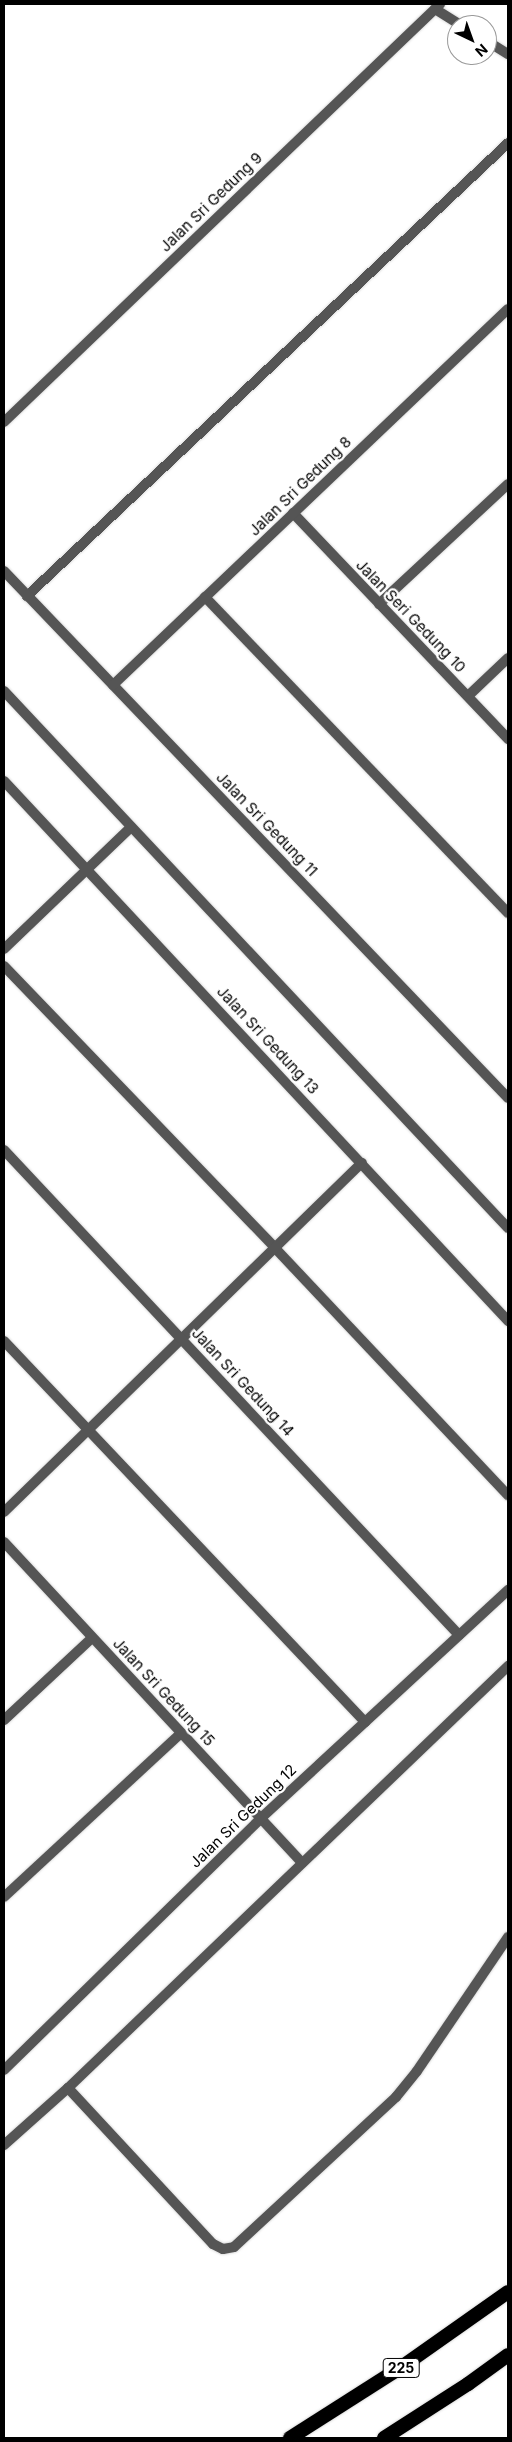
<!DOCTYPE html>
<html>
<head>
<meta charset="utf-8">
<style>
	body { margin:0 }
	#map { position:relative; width:512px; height:2442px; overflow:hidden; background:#fff; font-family:Inter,sans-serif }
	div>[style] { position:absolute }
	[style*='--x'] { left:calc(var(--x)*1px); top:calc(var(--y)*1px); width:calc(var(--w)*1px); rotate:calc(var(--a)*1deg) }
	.roads { filter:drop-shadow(0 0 1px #dbdbdb) drop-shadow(0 0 1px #dbdbdb) }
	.service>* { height:10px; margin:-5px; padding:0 5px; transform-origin:5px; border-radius:5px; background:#555 }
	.minor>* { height:10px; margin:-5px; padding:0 5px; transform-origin:5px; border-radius:5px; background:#555 }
	.trunk>* { height:14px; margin:-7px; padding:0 7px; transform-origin:7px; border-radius:7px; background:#000 }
	span { translate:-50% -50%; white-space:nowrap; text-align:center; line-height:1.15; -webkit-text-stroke:4.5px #fff; paint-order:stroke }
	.shield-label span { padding:1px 4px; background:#fff; border:1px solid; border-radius:4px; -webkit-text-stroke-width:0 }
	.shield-label { font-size:14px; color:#000; font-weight:700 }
	.street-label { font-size:15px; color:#000 }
	.frame { position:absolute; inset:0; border:5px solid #000; pointer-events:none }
	.north { position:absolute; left:447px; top:15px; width:50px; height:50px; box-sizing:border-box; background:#fff; border:1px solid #999; border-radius:50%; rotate:138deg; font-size:14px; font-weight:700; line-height:20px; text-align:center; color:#000 }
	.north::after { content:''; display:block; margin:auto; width:18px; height:22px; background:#000; clip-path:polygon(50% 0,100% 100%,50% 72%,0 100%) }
</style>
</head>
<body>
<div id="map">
	<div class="roads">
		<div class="service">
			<i style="--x:27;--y:596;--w:661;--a:-43.28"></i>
			<i style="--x:205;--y:597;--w:438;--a:46.2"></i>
			<i style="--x:379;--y:604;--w:176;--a:-42.9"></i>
			<i style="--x:4;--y:966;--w:391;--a:46.1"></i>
			<i style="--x:275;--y:1248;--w:340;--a:46.7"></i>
			<i style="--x:4;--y:1341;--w:525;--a:46.54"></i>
			<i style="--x:4;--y:1512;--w:500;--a:-44.3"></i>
			<i style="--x:4;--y:1897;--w:241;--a:-42.8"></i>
			<i style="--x:68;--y:2088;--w:213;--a:47.1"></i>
			<i style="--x:213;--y:2244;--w:11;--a:27"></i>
			<i style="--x:223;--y:2249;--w:11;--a:-10"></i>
			<i style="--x:234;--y:2247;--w:221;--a:-42.8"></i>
			<i style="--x:396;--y:2097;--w:33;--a:-51"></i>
			<i style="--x:417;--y:2071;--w:162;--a:-55.8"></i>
		</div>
		<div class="minor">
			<i style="--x:435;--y:9;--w:31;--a:32"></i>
			<i style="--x:487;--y:41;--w:25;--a:32"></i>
			<i style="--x:4;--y:422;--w:604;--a:-43.79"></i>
			<i style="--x:293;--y:513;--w:312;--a:46.4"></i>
			<i style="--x:4;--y:571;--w:729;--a:46.28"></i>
			<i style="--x:113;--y:685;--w:545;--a:-43.59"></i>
			<i style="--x:4;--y:691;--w:736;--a:46.82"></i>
			<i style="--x:468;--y:696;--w:55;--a:-43.5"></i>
			<i style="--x:4;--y:781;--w:739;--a:46.97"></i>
			<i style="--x:4;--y:949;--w:176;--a:-43.8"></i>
			<i style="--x:4;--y:1150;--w:665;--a:46.83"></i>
			<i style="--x:4;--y:1542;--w:438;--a:47.1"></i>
			<i style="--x:4;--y:1720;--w:120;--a:-43"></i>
			<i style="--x:4;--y:2070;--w:359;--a:-44.4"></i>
			<i style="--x:260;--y:1819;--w:338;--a:-42.7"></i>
			<i style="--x:4;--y:2145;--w:86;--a:-41.7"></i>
			<i style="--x:68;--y:2088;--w:610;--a:-43.8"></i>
		</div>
		<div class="trunk">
			<i style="--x:290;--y:2438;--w:134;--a:-32.5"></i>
			<i style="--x:403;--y:2366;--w:128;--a:-35.2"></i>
			<i style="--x:384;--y:2438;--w:100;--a:-32.7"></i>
			<i style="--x:468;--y:2384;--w:49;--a:-35.9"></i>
		</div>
	</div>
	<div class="shield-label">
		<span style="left:401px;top:2368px">225</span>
	</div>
	<div class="street-label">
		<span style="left:211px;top:202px;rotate:-44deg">Jalan Sri Gedung 9</span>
		<span style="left:300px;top:486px;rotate:-44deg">Jalan Sri Gedung 8</span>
		<span style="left:411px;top:616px;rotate:46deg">Jalan Seri Gedung 10</span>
		<span style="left:267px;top:824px;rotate:46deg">Jalan Sri Gedung 11</span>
		<span style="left:268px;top:1040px;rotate:47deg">Jalan Sri Gedung 13</span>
		<span style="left:243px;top:1382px;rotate:47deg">Jalan Sri Gedung 14</span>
		<span style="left:164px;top:1692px;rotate:47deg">Jalan Sri Gedung 15</span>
		<span style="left:243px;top:1816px;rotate:-44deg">Jalan Sri Gedung 12</span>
	</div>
	<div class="frame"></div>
	<div class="north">N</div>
</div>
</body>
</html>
